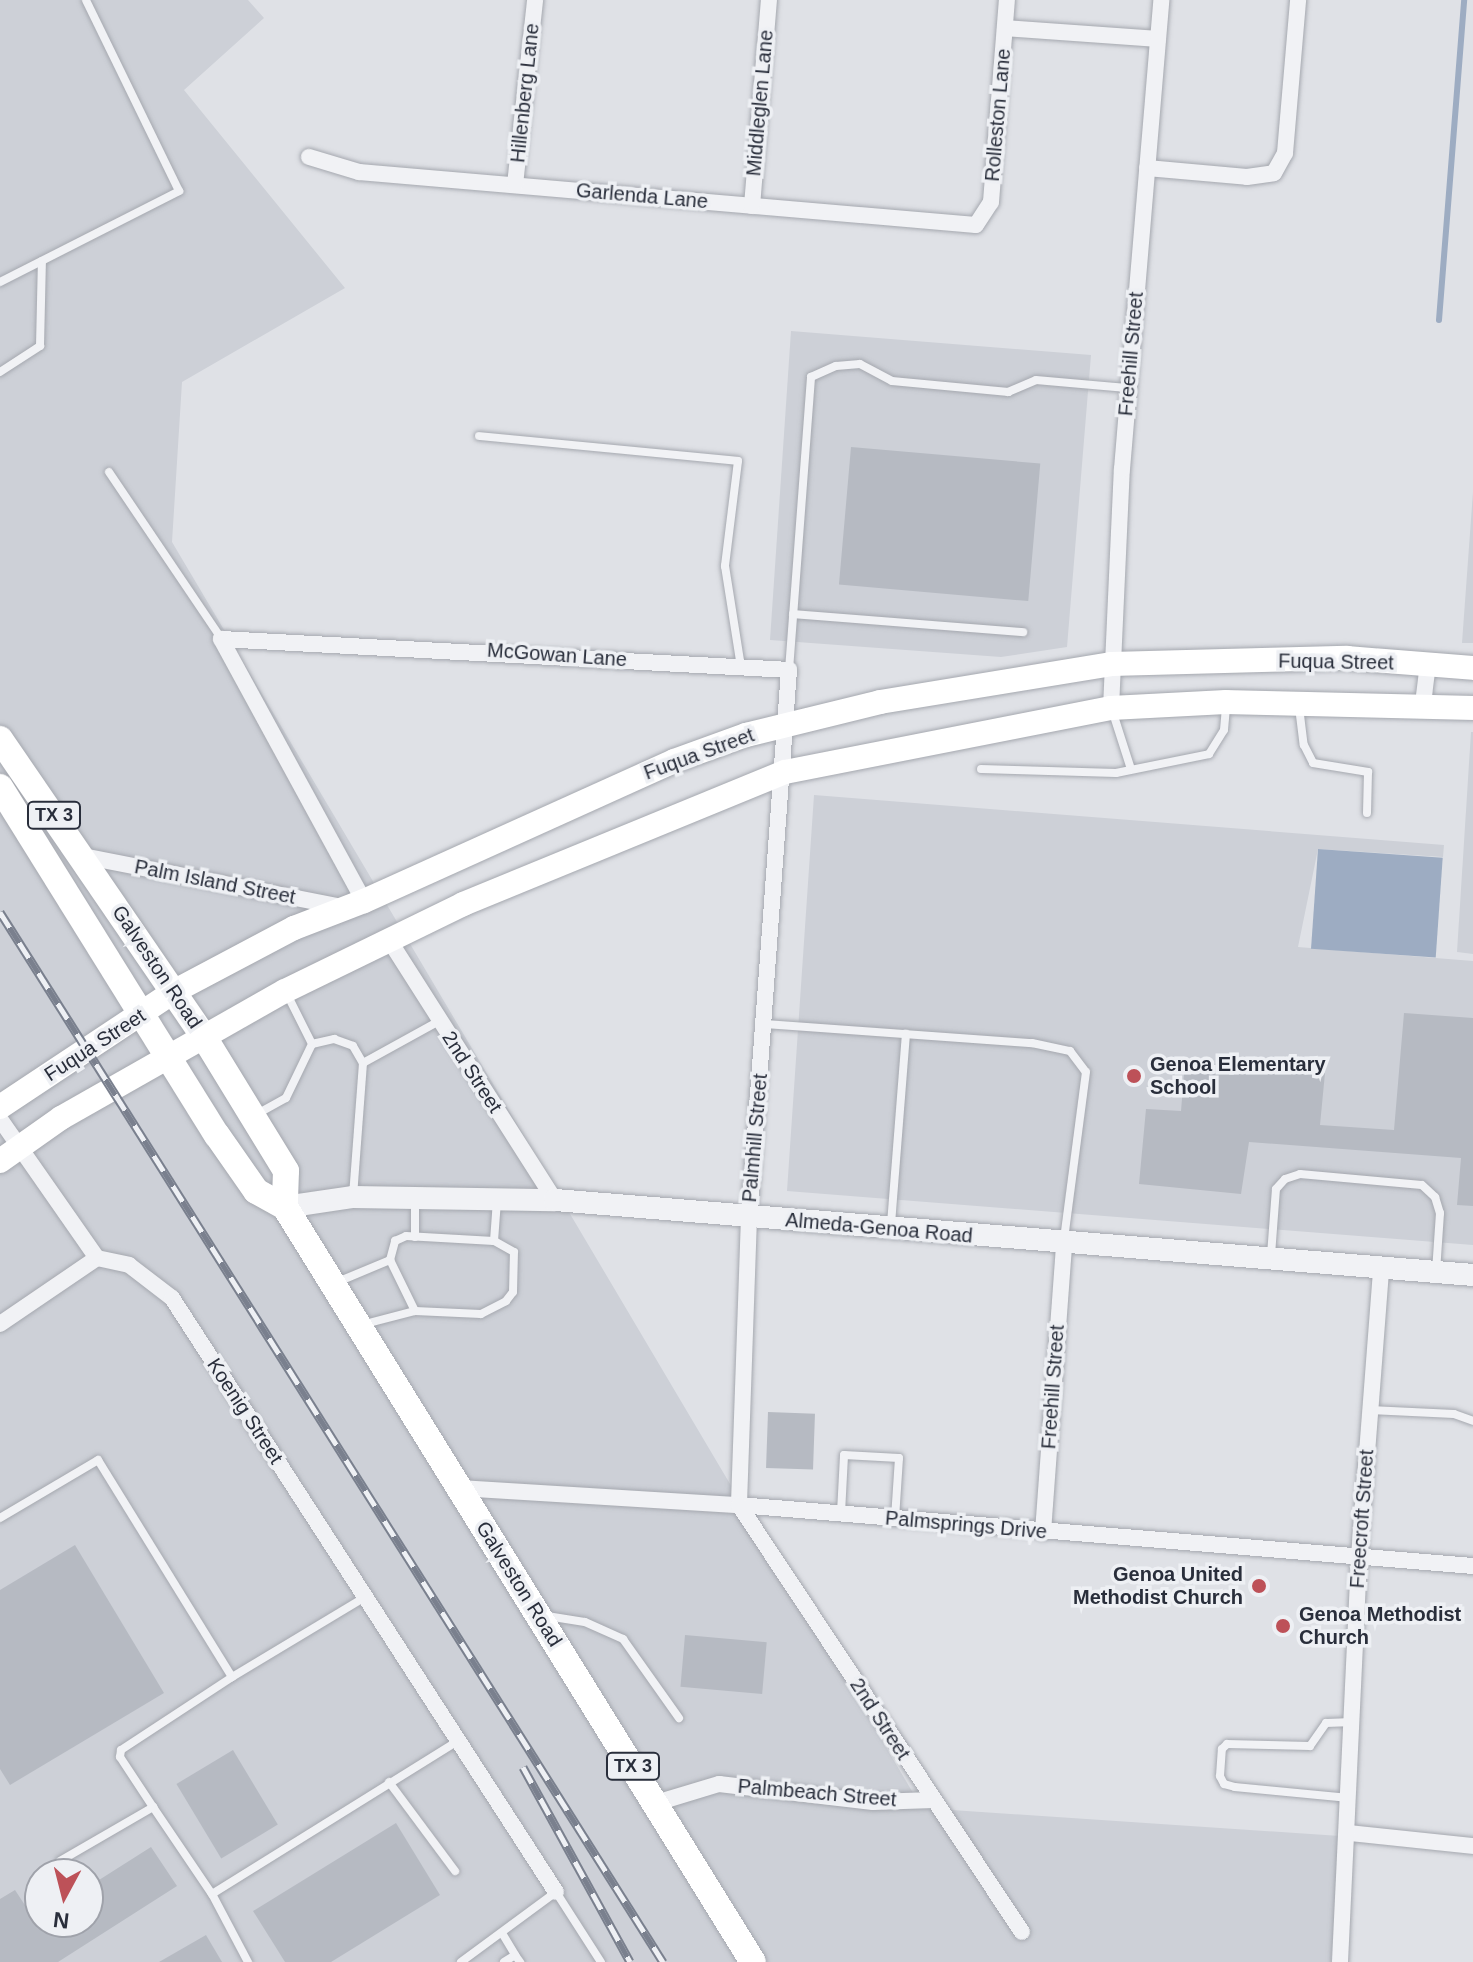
<!DOCTYPE html>
<html>
<head>
<meta charset="utf-8">
<style>
	body { margin:0 }
	#map { position:relative; width:1473px; height:1962px; overflow:hidden; background:#dfe1e6; font-family:Arial,sans-serif }
	div>[style] { position:absolute }
	[style*='--x'] { left:calc(var(--x)*1px); top:calc(var(--y)*1px); width:calc(var(--w)*1px); rotate:calc(var(--a)*1deg) }
	.built>* { inset:0; background:#cdd0d7 }
	.water>* { inset:0; background:#9dacc2; transform-origin:0 0 }
	.stream>* { height:6px; margin:-3px; padding:0 3px; transform-origin:3px; border-radius:3px; background:#9dacc2 }
	.building>* { inset:0; background:#b6bac2; transform-origin:0 0 }
	.roads { filter:drop-shadow(0 0 2px #a5a8af) drop-shadow(0 0 2px #a5a8af) }
	.service>* { height:8px; margin:-4px; padding:0 4px; transform-origin:4px; border-radius:4px; background:#f1f2f5 }
	.minor>* { height:16px; margin:-8px; padding:0 8px; transform-origin:8px; border-radius:8px; background:#f1f2f5 }
	.tertiary>* { height:22px; margin:-11px; padding:0 11px; transform-origin:11px; border-radius:11px; background:#f1f2f5 }
	.secondary>* { height:24px; margin:-12px; padding:0 12px; transform-origin:12px; border-radius:12px; background:#fff }
	.primary>* { height:26px; margin:-13px; padding:0 13px; transform-origin:13px; border-radius:13px; background:#fff }
	.rail>* { height:9px; margin-top:-4.5px; transform-origin:0; background:repeating-linear-gradient(90deg,#eef0f4 0 18px,#7a808e 0 36px); box-sizing:border-box; border-block:2px solid #7a808e }
	.dots>* { width:22px; height:22px; translate:-50% -50%; box-sizing:border-box; border:4px solid #eef0f4; border-radius:50% }
	span { translate:-50% -50%; white-space:nowrap; text-align:center; line-height:1.15; -webkit-text-stroke:7px #eef0f4; paint-order:stroke }
	.shield-label span { padding:2px 6px; background:#eef0f4; border:2px solid; border-radius:6px; -webkit-text-stroke-width:0 }
	.shield-label { font-size:18px; color:#292e3b; font-weight:700 }
	.street-label { font-size:20px; color:#292e3b }
	.poi-label { font-size:20px; color:#292e3b; font-weight:700 }
	.left { translate:0 -50%; text-align:left }
	.right { translate:-100% -50%; text-align:right }
	.north { position:absolute; left:24px; top:1858px; width:80px; height:80px; box-sizing:border-box; background:#eef0f4; border:2px solid #9fa2aa; border-radius:50%; rotate:187deg; font-size:22px; font-weight:700; line-height:32px; text-align:center; color:#292e3b }
	.north::after { content:''; display:block; margin:auto; width:28px; height:36px; background:#bd5158; clip-path:polygon(50% 0,100% 100%,50% 72%,0 100%) }
</style>
</head>
<body>
<div id="map">
	<div class="built">
		<i style="clip-path:polygon(evenodd,0 0,248px 0,264px 18px,184px 90px,345px 288px,182px 382px,172px 542px,922px 1808px,1340px 1836px,1331px 1962px,0 1962px,0 0,40px 1874px,88px 1874px,88px 1922px,40px 1922px,40px 1874px)"></i>
		<i style="clip-path:polygon(791px 331px,1091px 355px,1067px 647px,1001px 657px,770px 640px)"></i>
		<i style="clip-path:polygon(1473px 492px,1473px 643px,1462px 643px)"></i>
		<i style="clip-path:polygon(1471px 732px,1473px 732px,1473px 954px,1457px 952px)"></i>
		<i style="clip-path:polygon(814px 795px,1444px 845px,1443px 857px,1318px 849px,1298px 947px,1473px 961px,1473px 1245px,787px 1191px)"></i>
	</div>
	<div class="water">
		<i style="left:1318px;top:849px;width:125px;height:100px;rotate:4deg"></i>
	</div>
	<div class="stream">
		<i style="--x:1439;--y:320;--w:321;--a:-85.5"></i>
	</div>
	<div class="building">
		<i style="left:851px;top:447px;width:190px;height:138px;rotate:5deg"></i>
		<i style="clip-path:polygon(1404px 1013px,1473px 1018px,1473px 1206px,1457px 1205px,1461px 1158px,1249px 1142px,1241px 1194px,1139px 1184px,1146px 1109px,1181px 1111px,1185px 1061px,1325px 1073px,1320px 1125px,1394px 1130px)"></i>
		<i style="left:768px;top:1412px;width:47px;height:56px;rotate:2deg"></i>
		<i style="clip-path:polygon(75px 1545px,164px 1693px,10px 1785px,0 1769px,0 1590px)"></i>
		<i style="left:685px;top:1635px;width:82px;height:52px;rotate:5deg"></i>
		<i style="left:233px;top:1750px;width:87px;height:66px;rotate:59deg"></i>
		<i style="clip-path:polygon(396px 1823px,440px 1895px,331px 1962px,285px 1962px,253px 1911px)"></i>
		<i style="clip-path:polygon(151px 1847px,177px 1886px,58px 1962px,0 1962px,0 1899px,15px 1890px,36px 1922px,88px 1922px,88px 1887px)"></i>
		<i style="clip-path:polygon(206px 1935px,222px 1962px,159px 1962px)"></i>
	</div>
	<div class="roads">
		<div class="service">
			<i style="--x:0;--y:282;--w:201;--a:-26.9"></i>
			<i style="--x:179;--y:191;--w:212;--a:-116"></i>
			<i style="--x:0;--y:372;--w:48;--a:-33"></i>
			<i style="--x:40;--y:346;--w:85;--a:-88.7"></i>
			<i style="--x:479;--y:436;--w:260;--a:5.5"></i>
			<i style="--x:738;--y:461;--w:106;--a:97.1"></i>
			<i style="--x:725;--y:566;--w:102;--a:81"></i>
			<i style="--x:109;--y:472;--w:200;--a:56"></i>
			<i style="--x:793;--y:614;--w:231;--a:4.5"></i>
			<i style="--x:789;--y:670;--w:294;--a:-85.7"></i>
			<i style="--x:811;--y:377;--w:27;--a:-24"></i>
			<i style="--x:836;--y:366;--w:24;--a:-5"></i>
			<i style="--x:860;--y:364;--w:36;--a:28"></i>
			<i style="--x:892;--y:381;--w:117;--a:5.4"></i>
			<i style="--x:1008;--y:392;--w:30;--a:-23"></i>
			<i style="--x:1036;--y:380;--w:91;--a:5"></i>
			<i style="--x:1299;--y:707;--w:38;--a:83"></i>
			<i style="--x:1304;--y:745;--w:20;--a:63"></i>
			<i style="--x:1313;--y:763;--w:56;--a:9.3"></i>
			<i style="--x:1368;--y:772;--w:41;--a:91.4"></i>
			<i style="--x:1113;--y:713;--w:59;--a:72.2"></i>
			<i style="--x:981;--y:769;--w:135;--a:1.7"></i>
			<i style="--x:1116;--y:773;--w:95;--a:-11.5"></i>
			<i style="--x:1209;--y:754;--w:28;--a:-58"></i>
			<i style="--x:1224;--y:730;--w:23;--a:-85"></i>
			<i style="--x:287;--y:994;--w:56;--a:63.4"></i>
			<i style="--x:765;--y:1024;--w:268;--a:4.1"></i>
			<i style="--x:1032;--y:1043;--w:39;--a:12"></i>
			<i style="--x:1070;--y:1051;--w:26;--a:53"></i>
			<i style="--x:1086;--y:1072;--w:169;--a:97.5"></i>
			<i style="--x:363;--y:1063;--w:87;--a:-28.9"></i>
			<i style="--x:257;--y:1114;--w:33;--a:-29"></i>
			<i style="--x:286;--y:1098;--w:60;--a:-64.3"></i>
			<i style="--x:312;--y:1044;--w:23;--a:-13"></i>
			<i style="--x:334;--y:1039;--w:20;--a:20"></i>
			<i style="--x:353;--y:1046;--w:20;--a:60"></i>
			<i style="--x:363;--y:1063;--w:134;--a:94.3"></i>
			<i style="--x:891;--y:1224;--w:191;--a:-85.5"></i>
			<i style="--x:415;--y:1237;--w:35;--a:-90"></i>
			<i style="--x:1271;--y:1255;--w:66;--a:-85.7"></i>
			<i style="--x:1276;--y:1189;--w:13;--a:-48"></i>
			<i style="--x:1285;--y:1179;--w:16;--a:-18"></i>
			<i style="--x:1300;--y:1174;--w:122;--a:5.2"></i>
			<i style="--x:1422;--y:1185;--w:18;--a:43"></i>
			<i style="--x:1435;--y:1197;--w:17;--a:73"></i>
			<i style="--x:1440;--y:1213;--w:59;--a:93.9"></i>
			<i style="--x:335;--y:1283;--w:60;--a:-22.7"></i>
			<i style="--x:415;--y:1311;--w:57;--a:-116.1"></i>
			<i style="--x:390;--y:1260;--w:20;--a:-75"></i>
			<i style="--x:395;--y:1241;--w:12;--a:-24"></i>
			<i style="--x:406;--y:1236;--w:88;--a:3.3"></i>
			<i style="--x:361;--y:1325;--w:56;--a:-14.5"></i>
			<i style="--x:415;--y:1311;--w:66;--a:2.6"></i>
			<i style="--x:481;--y:1314;--w:28;--a:-27"></i>
			<i style="--x:506;--y:1301;--w:11;--a:-52"></i>
			<i style="--x:513;--y:1292;--w:40;--a:-88.6"></i>
			<i style="--x:514;--y:1252;--w:23;--a:-151"></i>
			<i style="--x:494;--y:1241;--w:41;--a:-85.8"></i>
			<i style="--x:1370;--y:1410;--w:84;--a:2.7"></i>
			<i style="--x:1454;--y:1414;--w:20;--a:20"></i>
			<i style="--x:841;--y:1513;--w:58;--a:-87"></i>
			<i style="--x:844;--y:1455;--w:55;--a:3.1"></i>
			<i style="--x:899;--y:1458;--w:61;--a:93.8"></i>
			<i style="--x:0;--y:1518;--w:114;--a:-30.6"></i>
			<i style="--x:98;--y:1460;--w:255;--a:58.3"></i>
			<i style="--x:232;--y:1677;--w:155;--a:-31"></i>
			<i style="--x:547;--y:1616;--w:38;--a:9"></i>
			<i style="--x:585;--y:1622;--w:42;--a:24.1"></i>
			<i style="--x:623;--y:1639;--w:97;--a:54.7"></i>
			<i style="--x:389;--y:1782;--w:111;--a:53.4"></i>
			<i style="--x:1349;--y:1798;--w:115;--a:-174.5"></i>
			<i style="--x:1235;--y:1787;--w:11;--a:-165"></i>
			<i style="--x:1224;--y:1784;--w:9;--a:-117"></i>
			<i style="--x:1220;--y:1776;--w:27;--a:-86"></i>
			<i style="--x:1222;--y:1749;--w:7;--a:-45"></i>
			<i style="--x:1227;--y:1744;--w:83;--a:1.4"></i>
			<i style="--x:1310;--y:1746;--w:28;--a:-55"></i>
			<i style="--x:1326;--y:1723;--w:27;--a:-2"></i>
			<i style="--x:153;--y:1807;--w:60;--a:-123.4"></i>
			<i style="--x:120;--y:1757;--w:7;--a:-82"></i>
			<i style="--x:121;--y:1750;--w:133;--a:-33.3"></i>
			<i style="--x:60;--y:1861;--w:108;--a:-30.1"></i>
			<i style="--x:153;--y:1807;--w:105;--a:55.9"></i>
			<i style="--x:212;--y:1894;--w:77;--a:62.1"></i>
			<i style="--x:212;--y:1894;--w:290;--a:-31.9"></i>
			<i style="--x:502;--y:1933;--w:26;--a:59"></i>
			<i style="--x:461;--y:1962;--w:118;--a:-36.4"></i>
			<i style="--x:556;--y:1892;--w:83;--a:57.3"></i>
			<i style="--x:504;--y:1962;--w:13;--a:-32"></i>
			<i style="--x:515;--y:1955;--w:9;--a:54"></i>
		</div>
		<div class="minor">
			<i style="--x:1005;--y:28;--w:153;--a:4.1"></i>
			<i style="--x:309;--y:157;--w:52;--a:16.7"></i>
			<i style="--x:359;--y:172;--w:619;--a:4.91"></i>
			<i style="--x:976;--y:225;--w:27;--a:-57"></i>
			<i style="--x:991;--y:202;--w:203;--a:-85.5"></i>
			<i style="--x:1147;--y:168;--w:100;--a:5.1"></i>
			<i style="--x:1247;--y:177;--w:27;--a:-8"></i>
			<i style="--x:1274;--y:173;--w:23;--a:-61"></i>
			<i style="--x:1285;--y:153;--w:154;--a:-85.1"></i>
			<i style="--x:515;--y:185;--w:186;--a:-83.8"></i>
			<i style="--x:752;--y:206;--w:207;--a:-85.3"></i>
			<i style="--x:221;--y:639;--w:569;--a:3.12"></i>
			<i style="--x:789;--y:670;--w:548;--a:94.18"></i>
			<i style="--x:749;--y:1217;--w:288;--a:92"></i>
			<i style="--x:221;--y:639;--w:298;--a:61.4"></i>
			<i style="--x:1423;--y:704;--w:38;--a:-83"></i>
			<i style="--x:1111;--y:708;--w:239;--a:-87.4"></i>
			<i style="--x:1122;--y:469;--w:471;--a:-85.2"></i>
			<i style="--x:82;--y:856;--w:269;--a:11.1"></i>
			<i style="--x:391;--y:943;--w:305;--a:57.5"></i>
			<i style="--x:0;--y:1119;--w:169;--a:55.1"></i>
			<i style="--x:97;--y:1258;--w:33;--a:12"></i>
			<i style="--x:129;--y:1265;--w:54;--a:37.5"></i>
			<i style="--x:172;--y:1298;--w:707;--a:57.12"></i>
			<i style="--x:0;--y:1324;--w:117;--a:-34.2"></i>
			<i style="--x:459;--y:1488;--w:281;--a:3.5"></i>
			<i style="--x:739;--y:1505;--w:737;--a:4.75"></i>
			<i style="--x:739;--y:1505;--w:512;--a:56.47"></i>
			<i style="--x:1043;--y:1532;--w:290;--a:-85.8"></i>
			<i style="--x:656;--y:1803;--w:66;--a:-16.8"></i>
			<i style="--x:719;--y:1784;--w:155;--a:6.7"></i>
			<i style="--x:873;--y:1802;--w:61;--a:-1.9"></i>
			<i style="--x:1349;--y:1833;--w:125;--a:6"></i>
			<i style="--x:1340;--y:1962;--w:405;--a:-87.3"></i>
			<i style="--x:1359;--y:1557;--w:290;--a:-85.6"></i>
		</div>
		<div class="tertiary">
			<i style="--x:285;--y:1207;--w:69;--a:-8.4"></i>
			<i style="--x:353;--y:1197;--w:202;--a:0.9"></i>
			<i style="--x:555;--y:1200;--w:921;--a:4.67"></i>
		</div>
		<div class="secondary">
			<i style="--x:0;--y:1107;--w:208;--a:-33.6"></i>
			<i style="--x:173;--y:992;--w:137;--a:-27.9"></i>
			<i style="--x:294;--y:928;--w:75;--a:-21.1"></i>
			<i style="--x:364;--y:901;--w:340;--a:-24.3"></i>
			<i style="--x:674;--y:761;--w:77;--a:-19.9"></i>
			<i style="--x:746;--y:735;--w:138;--a:-13.8"></i>
			<i style="--x:880;--y:702;--w:234;--a:-9.3"></i>
			<i style="--x:1111;--y:664;--w:236;--a:-1.5"></i>
			<i style="--x:1347;--y:658;--w:126;--a:4.5"></i>
			<i style="--x:0;--y:1161;--w:75;--a:-35.2"></i>
			<i style="--x:61;--y:1118;--w:257;--a:-29.6"></i>
			<i style="--x:285;--y:991;--w:198;--a:-26"></i>
			<i style="--x:463;--y:904;--w:348;--a:-22.3"></i>
			<i style="--x:785;--y:772;--w:332;--a:-11.1"></i>
			<i style="--x:1111;--y:708;--w:115;--a:-3"></i>
			<i style="--x:1226;--y:702;--w:247;--a:1.4"></i>
		</div>
		<div class="primary">
			<i style="--x:0;--y:739;--w:361;--a:55.6"></i>
			<i style="--x:204;--y:1037;--w:157;--a:58.5"></i>
			<i style="--x:286;--y:1171;--w:36;--a:92"></i>
			<i style="--x:0;--y:787;--w:410;--a:58.1"></i>
			<i style="--x:217;--y:1135;--w:68;--a:55.1"></i>
			<i style="--x:256;--y:1191;--w:33;--a:29"></i>
			<i style="--x:285;--y:1207;--w:888;--a:58.21"></i>
		</div>
	</div>
	<div class="rail">
		<i style="--x:0;--y:912;--w:1242;--a:57.73"></i>
		<i style="--x:523;--y:1767;--w:222;--a:61.2"></i>
	</div>
	<div class="dots">
		<i style="left:1134px;top:1076px;background:#bd5158"></i>
		<i style="left:1259px;top:1586px;background:#bd5158"></i>
		<i style="left:1283px;top:1626px;background:#bd5158"></i>
	</div>
	<div class="shield-label">
		<span style="left:54px;top:815px">TX 3</span>
		<span style="left:633px;top:1766px">TX 3</span>
	</div>
	<div class="street-label">
		<span style="left:525px;top:93px;rotate:-84deg">Hillenberg Lane</span>
		<span style="left:760px;top:103px;rotate:-85deg">Middleglen Lane</span>
		<span style="left:998px;top:115px;rotate:-85deg">Rolleston Lane</span>
		<span style="left:642px;top:196px;rotate:5deg">Garlenda Lane</span>
		<span style="left:1131px;top:354px;rotate:-85deg">Freehill Street</span>
		<span style="left:557px;top:655px;rotate:4deg">McGowan Lane</span>
		<span style="left:1336px;top:662px;rotate:1deg">Fuqua Street</span>
		<span style="left:699px;top:754px;rotate:-20deg">Fuqua Street</span>
		<span style="left:215px;top:882px;rotate:11deg">Palm Island Street</span>
		<span style="left:157px;top:967px;rotate:56deg">Galveston Road</span>
		<span style="left:95px;top:1045px;rotate:-33deg">Fuqua Street</span>
		<span style="left:472px;top:1072px;rotate:57deg">2nd Street</span>
		<span style="left:755px;top:1138px;rotate:-85deg">Palmhill Street</span>
		<span style="left:879px;top:1228px;rotate:5deg">Almeda-Genoa Road</span>
		<span style="left:1053px;top:1387px;rotate:-86deg">Freehill Street</span>
		<span style="left:245px;top:1411px;rotate:57deg">Koenig Street</span>
		<span style="left:1362px;top:1519px;rotate:-86deg">Freecroft Street</span>
		<span style="left:966px;top:1525px;rotate:5deg">Palmsprings Drive</span>
		<span style="left:519px;top:1584px;rotate:58deg">Galveston Road</span>
		<span style="left:880px;top:1719px;rotate:57deg">2nd Street</span>
		<span style="left:817px;top:1793px;rotate:5deg">Palmbeach Street</span>
	</div>
	<div class="poi-label">
		<span class="left" style="left:1150px;top:1076px">Genoa Elementary<br>School</span>
		<span class="right" style="left:1243px;top:1586px">Genoa United<br>Methodist Church</span>
		<span class="left" style="left:1299px;top:1626px">Genoa Methodist<br>Church</span>
	</div>
	<div class="north">N</div>
</div>
</body>
</html>
